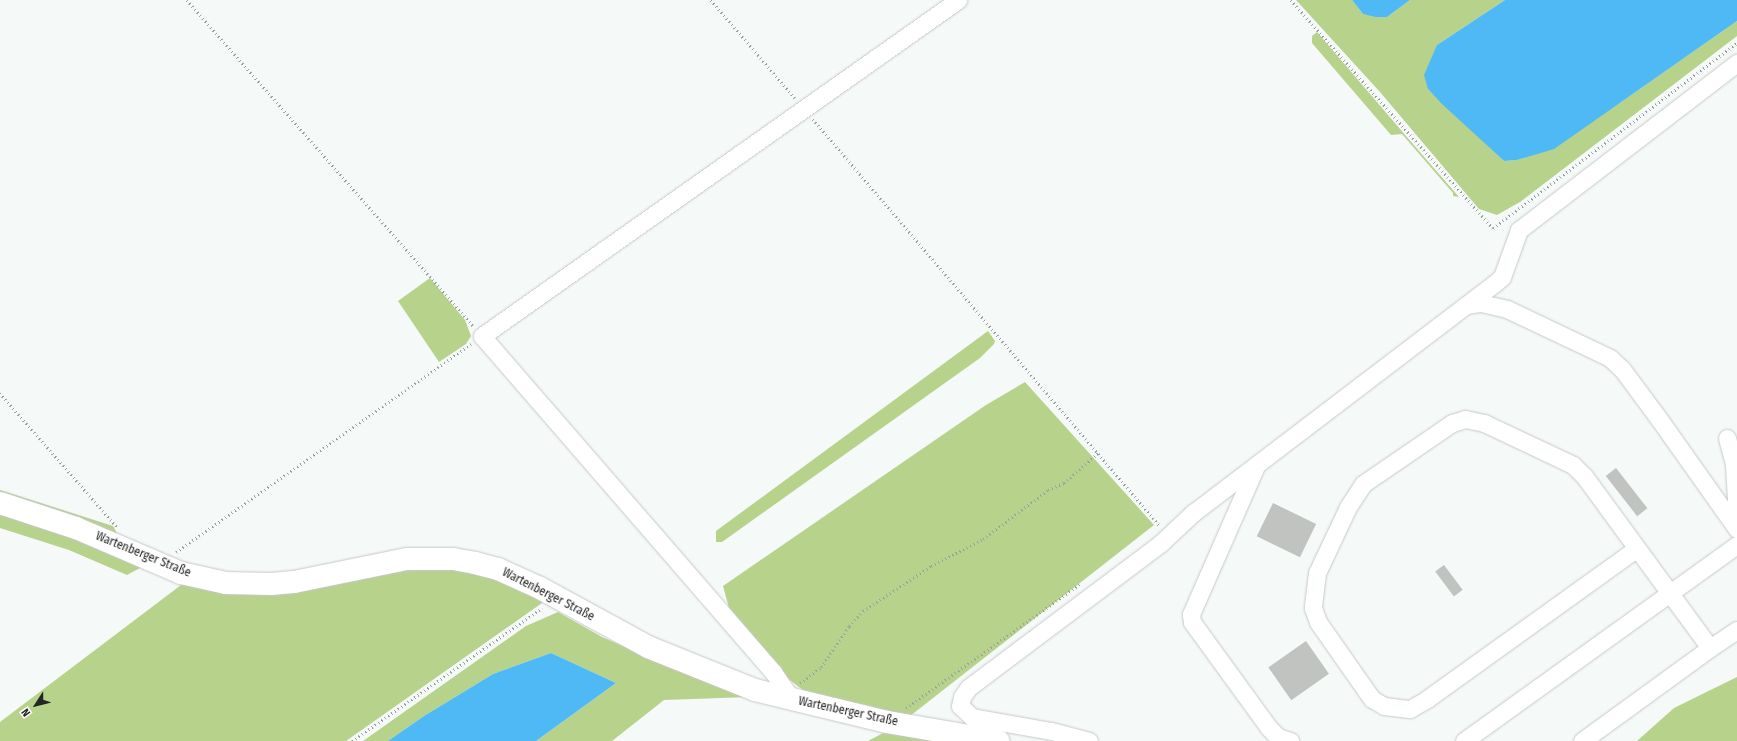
<!DOCTYPE html>
<html>
<head>
<meta charset="utf-8">
<style>
	body { margin:0 }
	#map { position:relative; width:1737px; height:741px; overflow:hidden; background:#f5f9f8; font-family:"Fira Sans Condensed",sans-serif }
	div>[style] { position:absolute }
	[style*='--x'] { left:calc(var(--x)*1px); top:calc(var(--y)*1px); width:calc(var(--w)*1px); rotate:calc(var(--a)*1deg) }
	.green>* { inset:0; background:#b7d28b }
	.water>* { inset:0; background:#4eb9f4 }
	.building>* { inset:0; background:#c0c3c0; transform-origin:0 0 }
	.path>* { height:2.5px; margin-top:-1.25px; transform-origin:0; background:repeating-linear-gradient(90deg,#9c9f9e 0 1px,transparent 0 4px) }
	.roads { filter:drop-shadow(0 0 1px #c5c9c8) drop-shadow(0 0 1px #c5c9c8) }
	.minor>* { height:17px; margin:-8.5px; padding:0 8.5px; transform-origin:8.5px; border-radius:8.5px; background:#fff }
	.major>* { height:22px; margin:-11px; padding:0 11px; transform-origin:11px; border-radius:11px; background:#fff }
	span { translate:-50% -50%; white-space:nowrap; text-align:center; line-height:1.15; -webkit-text-stroke:3px #fff; paint-order:stroke }
	.street-label { font-size:12px; color:#242625 }
	.north { position:absolute; left:16px; top:685px; width:40px; height:40px; -webkit-text-stroke:3px #fff; paint-order:stroke; rotate:234deg; font-size:11px; font-weight:700; line-height:16px; text-align:center; color:#242625 }
	.north::after { content:''; display:block; margin:auto; width:14px; height:18px; background:#242625; clip-path:polygon(50% 0,100% 100%,50% 72%,0 100%) }
</style>
</head>
<body>
<div id="map">
	<div class="green">
		<i style="clip-path:polygon(1296px 0,1352px 0,1363px 14px,1387px 17px,1410px 0,1505px 0,1437px 45px,1428px 89px,1504px 161px,1517px 160px,1532px 155px,1621px 102px,1737px 21px,1737px 36px,1520px 202px,1497px 215px,1479px 209px,1380px 92px)"></i>
		<i style="clip-path:polygon(1317px 32px,1406px 136px,1459px 197px,1453px 196px,1453px 193px,1402px 134px,1391px 135px,1312px 43px,1312px 36px)"></i>
		<i style="clip-path:polygon(430px 278px,465px 320px,471px 336px,466px 344px,439px 362px,398px 301px)"></i>
		<i style="clip-path:polygon(988px 331px,995px 341px,994px 344px,980px 358px,722px 542px,716px 542px,716px 531px)"></i>
		<i style="clip-path:polygon(1025px 382px,1154px 525px,910px 716px,816px 700px,774px 668px,729px 608px,723px 586px,986px 405px)"></i>
		<i style="clip-path:polygon(0 490px,113px 526px,119px 537px,0 496px)"></i>
		<i style="clip-path:polygon(0 514px,61px 532px,142px 567px,127px 575px,69px 550px,0 528px)"></i>
		<i style="clip-path:polygon(416px 565px,485px 573px,540px 597px,542px 603px,346px 741px,0 741px,0 722px,185px 582px)"></i>
		<i style="clip-path:polygon(558px 612px,602px 637px,688px 674px,749px 697px,664px 700px,612px 741px,536px 741px,616px 683px,551px 653px,493px 674px,424px 716px,388px 741px,363px 741px,526px 626px)"></i>
		<i style="clip-path:polygon(1737px 677px,1737px 741px,1637px 741px,1674px 708px)"></i>
		<i style="clip-path:polygon(887px 731px,948px 741px,868px 741px)"></i>
	</div>
	<div class="water">
		<i style="clip-path:polygon(1352px 0,1410px 0,1387px 17px,1376px 17px,1363px 14px)"></i>
		<i style="clip-path:polygon(1505px 0,1737px 0,1737px 21px,1554px 149px,1517px 160px,1504px 161px,1442px 104px,1428px 89px,1424px 75px,1437px 45px)"></i>
		<i style="clip-path:polygon(551px 653px,616px 683px,536px 741px,388px 741px,424px 716px,493px 674px)"></i>
	</div>
	<div class="building">
		<i style="left:1616px;top:468px;width:51px;height:13px;rotate:52deg"></i>
		<i style="left:1273px;top:503px;width:48px;height:37px;rotate:26deg"></i>
		<i style="left:1444px;top:565px;width:31px;height:11px;rotate:53deg"></i>
		<i style="left:1306px;top:641px;width:40px;height:46px;rotate:55deg"></i>
	</div>
	<div class="path">
		<i style="--x:187;--y:0;--w:434;--a:48.7"></i>
		<i style="--x:711;--y:0;--w:129;--a:49.4"></i>
		<i style="--x:1291;--y:0;--w:305;--a:48.5"></i>
		<i style="--x:1493;--y:228;--w:306;--a:-37.2"></i>
		<i style="--x:813;--y:119;--w:535;--a:49.55"></i>
		<i style="--x:0;--y:393;--w:178;--a:48.9"></i>
		<i style="--x:176;--y:552;--w:361;--a:-35.2"></i>
		<i style="--x:800;--y:683;--w:26;--a:-37"></i>
		<i style="--x:821;--y:667;--w:50;--a:-55.7"></i>
		<i style="--x:849;--y:626;--w:21;--a:-47"></i>
		<i style="--x:863;--y:611;--w:82;--a:-33.5"></i>
		<i style="--x:931;--y:566;--w:59;--a:-27.4"></i>
		<i style="--x:983;--y:539;--w:81;--a:-37"></i>
		<i style="--x:1048;--y:490;--w:17;--a:-24"></i>
		<i style="--x:1064;--y:483;--w:45;--a:-41.4"></i>
		<i style="--x:906;--y:708;--w:215;--a:-35.5"></i>
		<i style="--x:352;--y:741;--w:232;--a:-35"></i>
	</div>
	<div class="roads">
		<div class="minor">
			<i style="--x:1466;--y:305;--w:15;--a:-8"></i>
			<i style="--x:1481;--y:303;--w:27;--a:13"></i>
			<i style="--x:1507;--y:309;--w:114;--a:25.4"></i>
			<i style="--x:1610;--y:358;--w:16;--a:43"></i>
			<i style="--x:1622;--y:369;--w:62;--a:53.5"></i>
			<i style="--x:1659;--y:419;--w:135;--a:54.7"></i>
			<i style="--x:1727;--y:438;--w:27;--a:75"></i>
			<i style="--x:1734;--y:464;--w:54;--a:86.8"></i>
			<i style="--x:1256;--y:466;--w:162;--a:113.7"></i>
			<i style="--x:1191;--y:614;--w:8;--a:83"></i>
			<i style="--x:1192;--y:622;--w:131;--a:54"></i>
			<i style="--x:1269;--y:728;--w:13;--a:45"></i>
			<i style="--x:1278;--y:737;--w:13;--a:18"></i>
			<i style="--x:1710;--y:648;--w:32;--a:-34"></i>
			<i style="--x:792;--y:700;--w:34;--a:-124"></i>
			<i style="--x:773;--y:672;--w:444;--a:-130.9"></i>
			<i style="--x:482;--y:336;--w:583;--a:-35.22"></i>
			<i style="--x:1089;--y:741;--w:39;--a:-165"></i>
			<i style="--x:1051;--y:731;--w:80;--a:-170"></i>
			<i style="--x:972;--y:717;--w:16;--a:-137"></i>
			<i style="--x:960;--y:706;--w:9;--a:-77"></i>
			<i style="--x:962;--y:697;--w:11;--a:-56"></i>
			<i style="--x:968;--y:688;--w:241;--a:-36.9"></i>
			<i style="--x:1161;--y:543;--w:44;--a:-43.2"></i>
			<i style="--x:1193;--y:513;--w:378;--a:-37.3"></i>
			<i style="--x:1494;--y:284;--w:11;--a:-41"></i>
			<i style="--x:1502;--y:277;--w:50;--a:-70.1"></i>
			<i style="--x:1519;--y:230;--w:275;--a:-37.5"></i>
			<i style="--x:1464;--y:741;--w:336;--a:-35.7"></i>
			<i style="--x:1582;--y:741;--w:158;--a:-36"></i>
			<i style="--x:1710;--y:648;--w:213;--a:-126.2"></i>
			<i style="--x:1584;--y:476;--w:16;--a:-135"></i>
			<i style="--x:1573;--y:465;--w:98;--a:-154.7"></i>
			<i style="--x:1484;--y:423;--w:19;--a:-168"></i>
			<i style="--x:1465;--y:419;--w:14;--a:163"></i>
			<i style="--x:1452;--y:423;--w:108;--a:145.6"></i>
			<i style="--x:1363;--y:484;--w:27;--a:123"></i>
			<i style="--x:1348;--y:507;--w:73;--a:115.2"></i>
			<i style="--x:1317;--y:573;--w:35;--a:97"></i>
			<i style="--x:1313;--y:608;--w:15;--a:70"></i>
			<i style="--x:1318;--y:622;--w:94;--a:55"></i>
			<i style="--x:1372;--y:699;--w:14;--a:30"></i>
			<i style="--x:1384;--y:706;--w:26;--a:7"></i>
			<i style="--x:1410;--y:709;--w:20;--a:-30"></i>
			<i style="--x:1427;--y:699;--w:257;--a:-35.7"></i>
		</div>
		<div class="major">
			<i style="--x:0;--y:503;--w:80;--a:18.2"></i>
			<i style="--x:76;--y:528;--w:114;--a:23.2"></i>
			<i style="--x:181;--y:573;--w:46;--a:12.5"></i>
			<i style="--x:226;--y:583;--w:45;--a:1.3"></i>
			<i style="--x:271;--y:584;--w:23;--a:-5"></i>
			<i style="--x:294;--y:582;--w:115;--a:-11.5"></i>
			<i style="--x:407;--y:559;--w:46;--a:0"></i>
			<i style="--x:453;--y:559;--w:22;--a:10"></i>
			<i style="--x:475;--y:563;--w:24;--a:15"></i>
			<i style="--x:498;--y:569;--w:46;--a:24.3"></i>
			<i style="--x:540;--y:588;--w:123;--a:28.6"></i>
			<i style="--x:648;--y:647;--w:115;--a:21.9"></i>
			<i style="--x:755;--y:690;--w:136;--a:13.6"></i>
			<i style="--x:887;--y:722;--w:113;--a:9.7"></i>
		</div>
	</div>
	<div class="street-label">
		<span style="left:143px;top:555px;rotate:22deg">Wartenberger Straße</span>
		<span style="left:548px;top:595px;rotate:27deg">Wartenberger Straße</span>
		<span style="left:848px;top:712px;rotate:12deg">Wartenberger Straße</span>
	</div>
	<div class="north">N</div>
</div>
</body>
</html>
